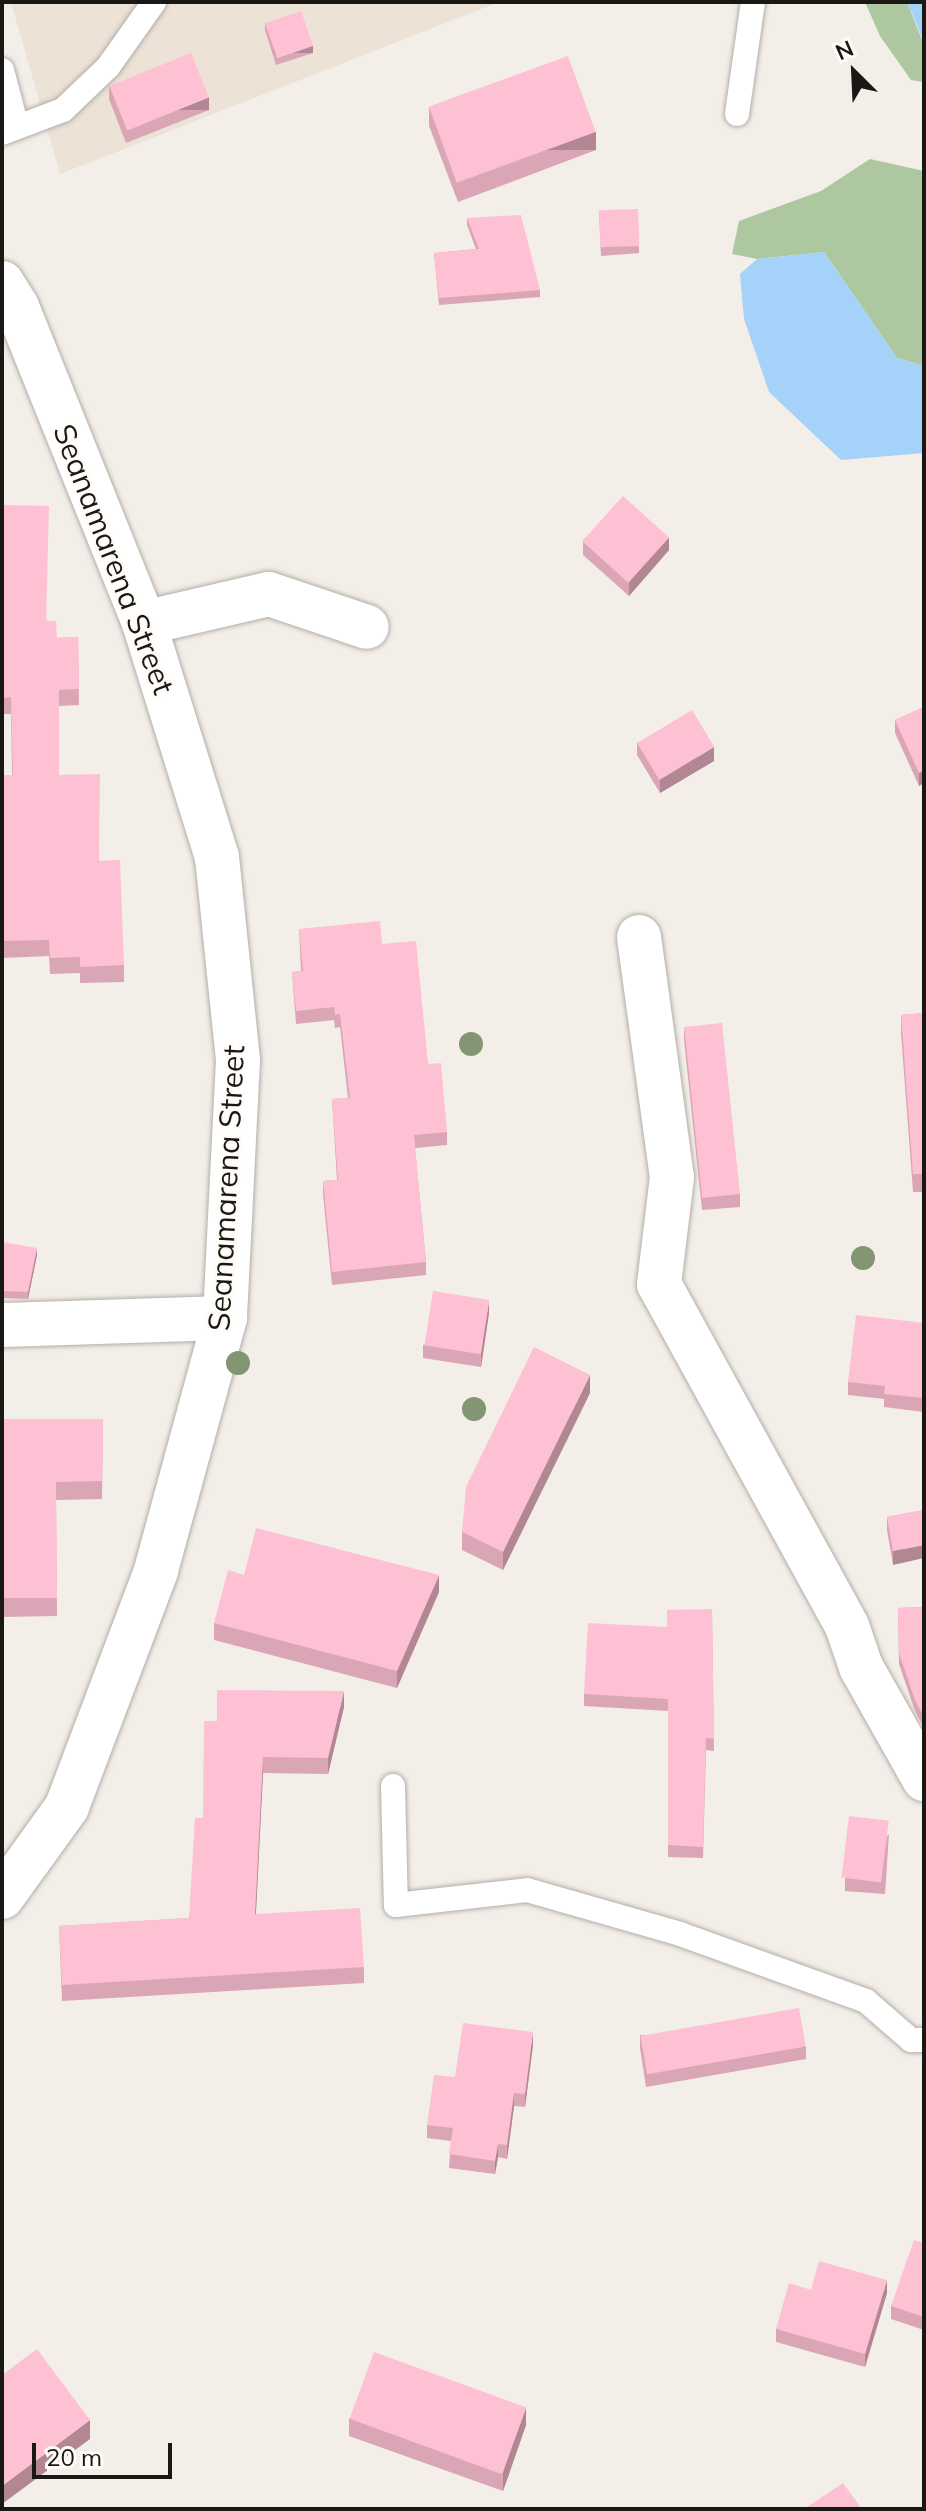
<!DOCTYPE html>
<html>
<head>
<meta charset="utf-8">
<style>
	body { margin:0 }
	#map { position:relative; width:926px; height:2511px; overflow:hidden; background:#f3eee8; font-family:Mulish,sans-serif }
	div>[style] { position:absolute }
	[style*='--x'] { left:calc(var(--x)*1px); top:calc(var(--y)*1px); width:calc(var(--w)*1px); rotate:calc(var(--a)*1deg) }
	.built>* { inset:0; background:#ece2d6 }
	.green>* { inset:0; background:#adc8a1 }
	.water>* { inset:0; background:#a4d2f8 }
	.roads { filter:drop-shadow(0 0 2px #b3aea8) drop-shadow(0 0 2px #b3aea8) }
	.lane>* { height:24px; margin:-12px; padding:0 12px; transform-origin:12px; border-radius:12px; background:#fff }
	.street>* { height:44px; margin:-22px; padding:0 22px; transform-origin:22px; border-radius:22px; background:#fff }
	.trees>* { width:24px; height:24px; margin:-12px; border-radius:50%; background:#839572 }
	.wall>* { inset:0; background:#daa6b5 }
	.shaded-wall>* { inset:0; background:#b18794; transform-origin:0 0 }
	.building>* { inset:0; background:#fdc1d3; transform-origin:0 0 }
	span { translate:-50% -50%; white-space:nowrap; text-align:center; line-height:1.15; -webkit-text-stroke:6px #fffcf8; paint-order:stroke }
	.street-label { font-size:30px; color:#191815 }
	.frame { position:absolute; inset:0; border:4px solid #191815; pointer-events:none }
	.north { position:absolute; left:814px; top:32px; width:80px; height:80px; -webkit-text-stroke:6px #fffcf8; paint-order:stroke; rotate:336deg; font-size:22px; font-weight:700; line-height:32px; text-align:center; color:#191815 }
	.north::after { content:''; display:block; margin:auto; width:28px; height:36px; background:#191815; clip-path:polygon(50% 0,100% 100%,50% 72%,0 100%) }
	.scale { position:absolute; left:32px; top:2443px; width:140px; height:36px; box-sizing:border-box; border:4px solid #191815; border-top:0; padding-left:10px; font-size:24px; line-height:28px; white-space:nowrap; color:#191815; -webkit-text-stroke:6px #fffcf8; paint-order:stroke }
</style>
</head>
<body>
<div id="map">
	<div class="built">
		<i style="clip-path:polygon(11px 2px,499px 2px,60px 174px)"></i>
	</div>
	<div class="green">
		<i style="clip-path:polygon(865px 2px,907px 2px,924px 45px,924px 82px,911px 80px,880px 36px)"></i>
		<i style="clip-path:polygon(870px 159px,924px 171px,924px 366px,897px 358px,824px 252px,757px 259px,732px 254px,739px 221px,821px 191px)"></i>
	</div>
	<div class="water">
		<i style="clip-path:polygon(907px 2px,924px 2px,924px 45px,917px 25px)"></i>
		<i style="clip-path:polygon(824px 252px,897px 358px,924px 366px,924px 453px,841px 460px,769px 392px,744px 319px,740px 274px,757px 259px)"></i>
	</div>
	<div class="roads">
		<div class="lane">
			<i style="--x:2;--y:70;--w:59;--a:75.3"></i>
			<i style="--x:737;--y:114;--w:113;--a:-81.9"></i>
			<i style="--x:2;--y:133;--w:65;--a:-20.7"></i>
			<i style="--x:63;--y:110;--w:62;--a:-43.7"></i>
			<i style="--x:108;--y:67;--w:80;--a:-54.7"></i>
			<i style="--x:393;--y:1786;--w:119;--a:88.6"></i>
			<i style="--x:396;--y:1905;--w:132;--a:-6.5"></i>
			<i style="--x:527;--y:1890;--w:159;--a:16"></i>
			<i style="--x:680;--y:1934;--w:198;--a:19.8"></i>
			<i style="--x:866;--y:2001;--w:60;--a:40.9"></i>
			<i style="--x:911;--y:2040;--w:13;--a:0"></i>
		</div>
		<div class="street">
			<i style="--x:2;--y:283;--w:28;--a:58"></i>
			<i style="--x:17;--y:307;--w:341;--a:68.1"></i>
			<i style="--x:144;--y:623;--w:245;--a:72.7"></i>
			<i style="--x:217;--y:857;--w:204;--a:84.1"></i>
			<i style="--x:238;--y:1060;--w:258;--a:92.9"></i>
			<i style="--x:225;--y:1318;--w:262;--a:105.3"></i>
			<i style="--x:156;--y:1571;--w:252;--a:110.7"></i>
			<i style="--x:67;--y:1807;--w:111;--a:125.8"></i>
			<i style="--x:144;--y:623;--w:128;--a:-13.1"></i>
			<i style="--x:269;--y:594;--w:103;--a:18.6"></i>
			<i style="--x:639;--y:937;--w:242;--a:82.2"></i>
			<i style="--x:672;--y:1177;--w:108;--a:96.9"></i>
			<i style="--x:659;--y:1284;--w:390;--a:61.2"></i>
			<i style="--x:847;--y:1626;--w:43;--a:71.1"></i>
			<i style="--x:861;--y:1667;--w:129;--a:60.6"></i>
			<i style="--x:2;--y:1325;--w:223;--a:-1.8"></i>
		</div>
	</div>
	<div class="trees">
		<i style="left:471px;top:1044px"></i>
		<i style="left:863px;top:1258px"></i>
		<i style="left:238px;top:1363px"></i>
		<i style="left:474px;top:1409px"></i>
	</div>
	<div class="wall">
		<i style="clip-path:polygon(265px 23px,313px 53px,276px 65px,265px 30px)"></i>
		<i style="clip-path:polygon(109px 86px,209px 110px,126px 143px,109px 99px)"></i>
		<i style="clip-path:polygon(429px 108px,596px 150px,458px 202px,429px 126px)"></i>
		<i style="clip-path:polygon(599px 211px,639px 246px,639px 253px,601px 256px)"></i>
		<i style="clip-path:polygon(467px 218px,540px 290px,540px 297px,439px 305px,434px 253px,476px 249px,467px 225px)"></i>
		<i style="clip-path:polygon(2px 505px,47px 621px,57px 638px,78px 637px,79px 705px,59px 706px,59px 775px,99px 861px,124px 965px,124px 982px,80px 983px,80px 973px,50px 974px,49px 956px,2px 958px,2px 775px,12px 775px,11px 714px,2px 714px)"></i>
		<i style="clip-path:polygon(583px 542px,669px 550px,629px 596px,583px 555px)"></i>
		<i style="clip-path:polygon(924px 707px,919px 786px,895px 733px,895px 720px)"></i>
		<i style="clip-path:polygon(637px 742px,714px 761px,660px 793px,637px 755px)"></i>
		<i style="clip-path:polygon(299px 929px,382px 944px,428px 1064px,447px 1132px,447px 1145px,415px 1148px,426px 1262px,426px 1275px,332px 1285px,323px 1194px,323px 1181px,337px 1180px,332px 1099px,348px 1098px,340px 1027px,335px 1028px,334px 1020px,296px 1024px,292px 972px,301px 971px)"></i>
		<i style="clip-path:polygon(924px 1013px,924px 1192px,913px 1192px,901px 1033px,901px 1015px)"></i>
		<i style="clip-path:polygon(684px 1027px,740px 1194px,740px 1207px,702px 1210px,684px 1040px)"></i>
		<i style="clip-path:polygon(2px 1242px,37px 1255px,28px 1299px,2px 1298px)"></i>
		<i style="clip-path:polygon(489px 1313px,481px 1367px,423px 1358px,423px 1345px)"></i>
		<i style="clip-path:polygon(924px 1323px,924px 1412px,884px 1407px,884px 1399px,848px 1395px,848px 1382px)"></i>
		<i style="clip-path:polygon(590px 1393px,503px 1570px,462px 1550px,462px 1532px)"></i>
		<i style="clip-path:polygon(2px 1419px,103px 1419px,102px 1499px,56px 1500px,57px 1616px,2px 1617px)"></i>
		<i style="clip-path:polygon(924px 1510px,893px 1565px,887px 1530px,887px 1517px)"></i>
		<i style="clip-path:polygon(439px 1592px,397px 1688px,214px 1640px,214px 1623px)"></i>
		<i style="clip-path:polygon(924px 1607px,924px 1728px,915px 1711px,899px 1664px,898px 1608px)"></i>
		<i style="clip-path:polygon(712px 1609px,714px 1751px,706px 1750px,703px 1858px,668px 1857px,668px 1711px,584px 1706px,584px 1694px)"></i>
		<i style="clip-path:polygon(344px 1707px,328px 1774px,263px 1773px,256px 1914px,364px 1967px,364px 1983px,62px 2001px,59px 1926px,189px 1918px,217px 1721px)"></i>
		<i style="clip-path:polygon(889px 1834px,885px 1894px,845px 1891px,845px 1878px)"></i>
		<i style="clip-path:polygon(640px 2035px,806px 2046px,806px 2059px,646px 2087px,640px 2048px)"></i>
		<i style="clip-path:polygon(533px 2045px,525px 2107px,514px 2106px,507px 2159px,498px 2157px,495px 2174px,449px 2168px,451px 2141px,427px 2138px,427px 2125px,455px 2077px)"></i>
		<i style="clip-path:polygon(924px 2243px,924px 2330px,891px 2319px,891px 2306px)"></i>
		<i style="clip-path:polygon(811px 2290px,887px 2293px,865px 2367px,776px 2342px,776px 2329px)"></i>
		<i style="clip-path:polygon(349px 2418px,526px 2425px,503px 2491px,349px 2436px)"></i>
	</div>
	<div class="shaded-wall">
		<i style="left:313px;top:46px;width:7px;height:39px;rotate:90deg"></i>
		<i style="left:209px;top:97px;width:13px;height:89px;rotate:90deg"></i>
		<i style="left:596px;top:132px;width:18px;height:147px;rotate:90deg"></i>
		<i style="clip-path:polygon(669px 537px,669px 550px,629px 596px,629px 582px)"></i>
		<i style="clip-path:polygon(714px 747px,714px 761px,660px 793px,660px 780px)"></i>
		<i style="clip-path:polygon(924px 770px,924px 783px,919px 786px,919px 773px)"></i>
		<i style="clip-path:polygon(37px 1248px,37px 1255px,28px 1299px,28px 1292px)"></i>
		<i style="clip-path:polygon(489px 1300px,489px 1313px,481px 1367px,481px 1354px)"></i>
		<i style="clip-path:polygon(590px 1375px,590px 1393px,503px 1570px,503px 1552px)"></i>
		<i style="clip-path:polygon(924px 1545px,924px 1558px,893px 1565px,893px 1551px)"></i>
		<i style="clip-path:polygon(439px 1575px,439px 1592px,397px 1688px,397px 1671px)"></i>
		<i style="clip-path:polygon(344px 1691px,344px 1707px,328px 1774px,328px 1758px)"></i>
		<i style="clip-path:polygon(263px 1757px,263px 1773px,255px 1930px,255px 1914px)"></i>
		<i style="clip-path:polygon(533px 2032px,533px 2045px,525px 2107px,525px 2094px)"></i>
		<i style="clip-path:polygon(514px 2093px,514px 2106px,507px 2159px,507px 2145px)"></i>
		<i style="clip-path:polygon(498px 2144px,498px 2157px,495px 2174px,495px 2161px)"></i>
		<i style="clip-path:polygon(887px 2280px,887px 2293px,865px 2367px,865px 2354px)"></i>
		<i style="clip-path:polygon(526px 2407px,526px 2425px,503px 2491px,503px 2473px)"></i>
		<i style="clip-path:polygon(90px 2420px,90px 2439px,2px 2504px,2px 2486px)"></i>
	</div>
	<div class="building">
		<i style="left:301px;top:11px;width:37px;height:38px;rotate:71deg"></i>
		<i style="left:191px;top:53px;width:48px;height:88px;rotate:68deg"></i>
		<i style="left:568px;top:56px;width:81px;height:148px;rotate:70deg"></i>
		<i style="left:638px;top:209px;width:37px;height:39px;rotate:88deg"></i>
		<i style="clip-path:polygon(521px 215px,540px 290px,439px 298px,434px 253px,479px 249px,467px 218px)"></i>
		<i style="left:623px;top:496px;width:62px;height:61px;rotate:42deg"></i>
		<i style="clip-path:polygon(2px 505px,49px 506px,46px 621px,56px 621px,57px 638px,78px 637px,79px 689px,59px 690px,59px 775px,100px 774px,99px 861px,120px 860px,124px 965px,80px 967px,80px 957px,50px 958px,49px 940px,2px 941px,2px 775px,13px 775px,11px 697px,2px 698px)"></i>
		<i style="clip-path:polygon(924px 707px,924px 770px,919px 773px,895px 720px)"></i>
		<i style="left:692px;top:710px;width:43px;height:64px;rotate:59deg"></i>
		<i style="clip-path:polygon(380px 921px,382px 944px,416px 941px,428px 1064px,441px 1063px,447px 1132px,414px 1135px,426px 1262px,332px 1272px,323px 1181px,338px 1180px,332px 1099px,350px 1098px,340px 1014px,335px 1015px,334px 1007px,296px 1011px,292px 972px,303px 971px,299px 929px)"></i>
		<i style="clip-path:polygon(924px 1013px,924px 1174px,913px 1174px,901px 1015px)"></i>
		<i style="left:722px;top:1023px;width:172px;height:38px;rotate:84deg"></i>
		<i style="clip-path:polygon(2px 1242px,37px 1248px,28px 1292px,2px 1291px)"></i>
		<i style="left:433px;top:1291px;width:57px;height:55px;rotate:9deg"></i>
		<i style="clip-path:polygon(856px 1315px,924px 1323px,924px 1398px,884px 1394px,885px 1386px,848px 1382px)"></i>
		<i style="clip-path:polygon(534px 1347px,590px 1375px,503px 1552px,462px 1532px,466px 1487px)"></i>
		<i style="clip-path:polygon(2px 1419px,103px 1419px,102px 1481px,56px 1482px,57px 1598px,2px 1598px)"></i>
		<i style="clip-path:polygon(924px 1510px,924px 1545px,893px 1551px,887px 1517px)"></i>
		<i style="clip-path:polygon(256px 1528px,439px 1575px,397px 1671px,214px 1623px,228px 1570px,244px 1575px)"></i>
		<i style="clip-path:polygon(924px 1607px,924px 1717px,915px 1700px,899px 1653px,898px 1608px)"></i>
		<i style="clip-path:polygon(712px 1609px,714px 1739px,706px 1738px,703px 1847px,668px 1845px,668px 1699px,584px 1694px,588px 1623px,667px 1627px,667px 1610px)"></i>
		<i style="clip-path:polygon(217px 1690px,344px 1691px,328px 1758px,263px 1757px,255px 1914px,360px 1908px,364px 1967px,62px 1985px,59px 1926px,189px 1918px,195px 1818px,203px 1818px,204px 1721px,217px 1721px)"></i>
		<i style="left:849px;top:1816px;width:40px;height:62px;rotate:7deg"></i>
		<i style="left:799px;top:2008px;width:39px;height:161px;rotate:80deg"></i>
		<i style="clip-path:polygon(463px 2023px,533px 2032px,525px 2094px,514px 2093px,507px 2145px,498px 2144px,495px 2161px,449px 2154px,453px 2128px,427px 2125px,434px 2075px,455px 2077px)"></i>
		<i style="clip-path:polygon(914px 2240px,924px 2243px,924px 2317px,891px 2306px)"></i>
		<i style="clip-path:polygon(819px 2261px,887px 2280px,865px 2354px,776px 2329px,789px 2283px,811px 2290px)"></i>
		<i style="clip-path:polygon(37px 2349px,90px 2420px,2px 2486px,2px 2375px)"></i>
		<i style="left:374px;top:2352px;width:162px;height:71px;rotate:20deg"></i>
		<i style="clip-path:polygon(843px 2483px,862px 2509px,804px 2509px)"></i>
	</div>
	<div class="street-label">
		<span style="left:114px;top:559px;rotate:69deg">Seanamarena Street</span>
		<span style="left:226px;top:1188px;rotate:-87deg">Seanamarena Street</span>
	</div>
	<div class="frame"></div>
	<div class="north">N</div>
	<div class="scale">20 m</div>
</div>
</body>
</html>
